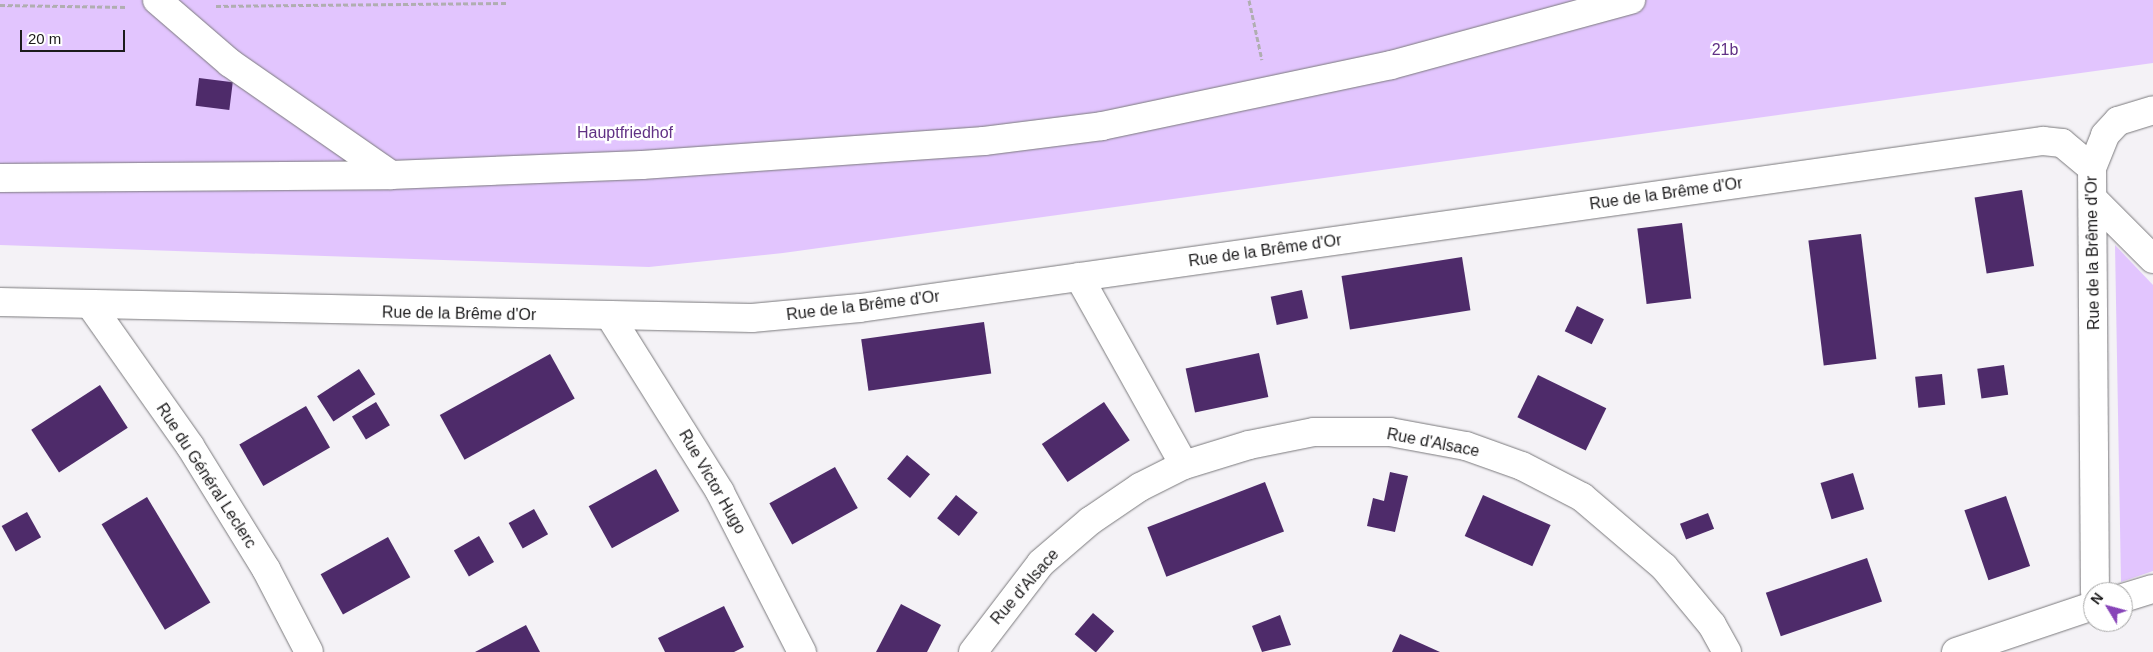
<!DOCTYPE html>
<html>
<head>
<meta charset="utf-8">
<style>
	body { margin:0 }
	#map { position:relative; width:2153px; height:652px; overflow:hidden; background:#f4f2f6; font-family:Helvetica,sans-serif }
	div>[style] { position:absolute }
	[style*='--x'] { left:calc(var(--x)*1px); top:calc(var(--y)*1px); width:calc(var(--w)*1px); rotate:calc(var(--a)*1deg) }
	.green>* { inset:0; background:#e2c5fe }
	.building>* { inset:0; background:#4e2b6a; transform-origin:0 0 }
	.path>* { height:3px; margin-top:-1.5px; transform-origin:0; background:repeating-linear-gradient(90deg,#b0aeb1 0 5px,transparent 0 7.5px) }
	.roads { filter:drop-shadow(0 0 1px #7a797c) drop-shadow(0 0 1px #7a797c) }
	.minor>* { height:28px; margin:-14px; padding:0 14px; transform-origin:14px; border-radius:14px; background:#fff }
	span { translate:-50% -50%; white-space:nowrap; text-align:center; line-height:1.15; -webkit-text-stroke:5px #fff; paint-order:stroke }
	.park-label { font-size:16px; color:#613185 }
	.street-label { font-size:16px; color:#1c1b1c }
	.north { position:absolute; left:2083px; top:582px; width:50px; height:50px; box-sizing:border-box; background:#fff; border:1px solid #a4a4a4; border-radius:50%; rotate:307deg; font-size:14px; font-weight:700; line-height:20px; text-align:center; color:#1c1b1c }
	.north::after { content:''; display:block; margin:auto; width:18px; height:22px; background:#8744b8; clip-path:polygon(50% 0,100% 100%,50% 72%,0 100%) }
	.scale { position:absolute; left:20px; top:30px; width:105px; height:22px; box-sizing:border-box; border:2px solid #1c1b1c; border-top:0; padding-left:6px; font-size:15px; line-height:18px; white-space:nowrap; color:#1c1b1c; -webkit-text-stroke:4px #fff; paint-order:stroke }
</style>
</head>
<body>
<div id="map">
	<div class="green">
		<i style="clip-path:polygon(0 0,2153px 0,2153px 63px,783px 253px,649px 267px,0 245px)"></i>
		<i style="clip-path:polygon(2115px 245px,2153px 285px,2153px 571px,2121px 582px)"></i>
	</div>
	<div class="building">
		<i style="left:199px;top:78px;width:34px;height:28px;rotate:7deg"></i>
		<i style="left:2022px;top:190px;width:77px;height:48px;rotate:81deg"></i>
		<i style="left:1682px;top:223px;width:76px;height:45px;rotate:83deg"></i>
		<i style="left:1861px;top:234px;width:126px;height:53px;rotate:83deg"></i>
		<i style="left:1462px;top:257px;width:54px;height:122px;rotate:81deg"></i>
		<i style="left:1302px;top:290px;width:29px;height:32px;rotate:78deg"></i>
		<i style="left:1577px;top:306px;width:30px;height:28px;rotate:26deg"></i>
		<i style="left:984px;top:322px;width:52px;height:124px;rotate:82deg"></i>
		<i style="left:1259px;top:353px;width:45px;height:75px;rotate:78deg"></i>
		<i style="left:550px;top:354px;width:51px;height:126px;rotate:61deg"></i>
		<i style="left:2004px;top:365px;width:30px;height:27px;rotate:82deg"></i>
		<i style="left:359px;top:369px;width:30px;height:50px;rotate:57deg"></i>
		<i style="left:1942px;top:374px;width:31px;height:27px;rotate:84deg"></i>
		<i style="left:1538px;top:375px;width:76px;height:47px;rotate:26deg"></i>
		<i style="left:100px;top:385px;width:51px;height:82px;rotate:57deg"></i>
		<i style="left:376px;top:402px;width:27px;height:28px;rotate:59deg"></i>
		<i style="left:1104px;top:402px;width:46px;height:75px;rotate:56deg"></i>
		<i style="left:306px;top:406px;width:48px;height:77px;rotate:60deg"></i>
		<i style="left:907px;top:455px;width:30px;height:31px;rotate:40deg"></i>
		<i style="left:835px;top:467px;width:47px;height:75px;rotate:61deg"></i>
		<i style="left:656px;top:469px;width:48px;height:77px;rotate:61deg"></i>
		<i style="clip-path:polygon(1390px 472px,1408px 476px,1395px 532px,1367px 526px,1373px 498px,1384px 501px)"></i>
		<i style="left:1853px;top:473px;width:38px;height:34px;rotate:73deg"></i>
		<i style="left:1265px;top:482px;width:53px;height:126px;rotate:69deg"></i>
		<i style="left:956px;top:495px;width:28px;height:30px;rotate:39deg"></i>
		<i style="left:1483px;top:495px;width:74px;height:45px;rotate:24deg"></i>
		<i style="left:2006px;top:496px;width:74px;height:44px;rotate:71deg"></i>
		<i style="left:147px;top:497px;width:123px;height:53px;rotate:59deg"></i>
		<i style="left:534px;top:509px;width:29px;height:29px;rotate:61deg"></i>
		<i style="left:27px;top:512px;width:29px;height:29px;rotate:61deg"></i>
		<i style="left:1708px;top:513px;width:17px;height:30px;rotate:69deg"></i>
		<i style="left:479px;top:536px;width:30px;height:29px;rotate:60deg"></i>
		<i style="left:388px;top:537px;width:46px;height:77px;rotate:61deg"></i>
		<i style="left:1867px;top:558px;width:46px;height:107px;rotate:71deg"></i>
		<i style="clip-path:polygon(901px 604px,941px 625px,927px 652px,876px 652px)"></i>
		<i style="clip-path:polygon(724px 606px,744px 647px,734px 652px,665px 652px,658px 638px)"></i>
		<i style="left:1093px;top:613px;width:28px;height:28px;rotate:41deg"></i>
		<i style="clip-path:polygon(1280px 615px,1291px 645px,1262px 652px,1252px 626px)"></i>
		<i style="clip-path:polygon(526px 625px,540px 652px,475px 652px)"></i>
		<i style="clip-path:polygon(1400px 634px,1440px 652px,1392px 652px)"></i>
	</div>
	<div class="path">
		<i style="--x:1249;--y:0;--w:61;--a:77.8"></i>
		<i style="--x:0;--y:5;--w:127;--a:0.9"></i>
		<i style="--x:216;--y:6;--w:290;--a:-0.6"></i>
	</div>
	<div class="roads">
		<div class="minor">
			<i style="--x:157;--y:0;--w:96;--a:40.8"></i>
			<i style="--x:230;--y:63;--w:196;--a:34.8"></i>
			<i style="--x:2092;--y:168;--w:35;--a:-68"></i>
			<i style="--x:2105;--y:135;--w:19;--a:-47"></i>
			<i style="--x:2118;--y:121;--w:37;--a:-17"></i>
			<i style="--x:0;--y:178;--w:391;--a:-0.4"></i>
			<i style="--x:391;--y:175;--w:251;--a:-2.3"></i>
			<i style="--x:642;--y:165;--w:343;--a:-4"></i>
			<i style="--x:984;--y:141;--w:119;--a:-7.2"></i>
			<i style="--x:1102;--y:126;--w:295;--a:-11.9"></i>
			<i style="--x:1391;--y:65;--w:249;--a:-15.2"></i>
			<i style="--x:2093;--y:199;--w:85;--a:45"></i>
			<i style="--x:1079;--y:277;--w:215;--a:60.8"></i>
			<i style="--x:0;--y:302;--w:752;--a:1.22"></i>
			<i style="--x:752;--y:318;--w:108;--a:-5.3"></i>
			<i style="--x:860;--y:308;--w:1195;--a:-8.04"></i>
			<i style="--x:2043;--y:141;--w:19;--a:6"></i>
			<i style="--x:2062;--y:143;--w:39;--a:40"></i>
			<i style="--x:2092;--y:168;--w:424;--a:89.6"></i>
			<i style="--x:92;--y:307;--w:170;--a:54.8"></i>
			<i style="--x:190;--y:446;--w:145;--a:58.3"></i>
			<i style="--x:266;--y:569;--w:93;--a:62.6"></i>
			<i style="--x:611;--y:318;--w:205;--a:57.9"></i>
			<i style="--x:720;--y:492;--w:180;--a:62.9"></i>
			<i style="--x:2123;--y:598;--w:31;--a:-17"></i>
			<i style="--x:973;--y:652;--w:112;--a:-52.6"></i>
			<i style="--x:1041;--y:563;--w:65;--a:-40.6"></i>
			<i style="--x:1090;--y:521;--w:60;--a:-34.2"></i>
			<i style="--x:1140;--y:487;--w:49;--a:-26.6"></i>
			<i style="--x:1184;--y:465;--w:68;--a:-17.1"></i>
			<i style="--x:1249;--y:445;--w:66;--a:-11.3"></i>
			<i style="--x:1314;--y:432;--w:76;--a:0"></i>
			<i style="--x:1390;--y:432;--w:77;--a:10.4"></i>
			<i style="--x:1466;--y:446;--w:59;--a:19.7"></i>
			<i style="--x:1522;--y:466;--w:68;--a:27.3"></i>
			<i style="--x:1582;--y:497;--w:108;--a:40.5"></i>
			<i style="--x:1664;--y:567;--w:75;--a:50.4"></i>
			<i style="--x:1712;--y:625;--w:31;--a:61"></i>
			<i style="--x:1956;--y:652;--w:145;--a:-18.6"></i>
		</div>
	</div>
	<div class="park-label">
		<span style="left:1725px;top:50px">21b</span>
		<span style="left:625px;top:133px">Hauptfriedhof</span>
	</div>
	<div class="street-label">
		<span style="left:1666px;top:194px;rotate:-8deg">Rue de la Brême d'Or</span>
		<span style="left:1265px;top:251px;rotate:-8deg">Rue de la Brême d'Or</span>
		<span style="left:2093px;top:253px;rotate:-91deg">Rue de la Brême d'Or</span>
		<span style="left:863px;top:306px;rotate:-7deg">Rue de la Brême d'Or</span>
		<span style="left:459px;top:314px;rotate:1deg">Rue de la Brême d'Or</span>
		<span style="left:1433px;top:443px;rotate:11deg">Rue d'Alsace</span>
		<span style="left:206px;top:476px;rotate:57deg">Rue du Général Leclerc</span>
		<span style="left:712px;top:482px;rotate:60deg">Rue Victor Hugo</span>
		<span style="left:1025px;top:587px;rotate:-49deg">Rue d'Alsace</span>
	</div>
	<div class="north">N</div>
	<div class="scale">20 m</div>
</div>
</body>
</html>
